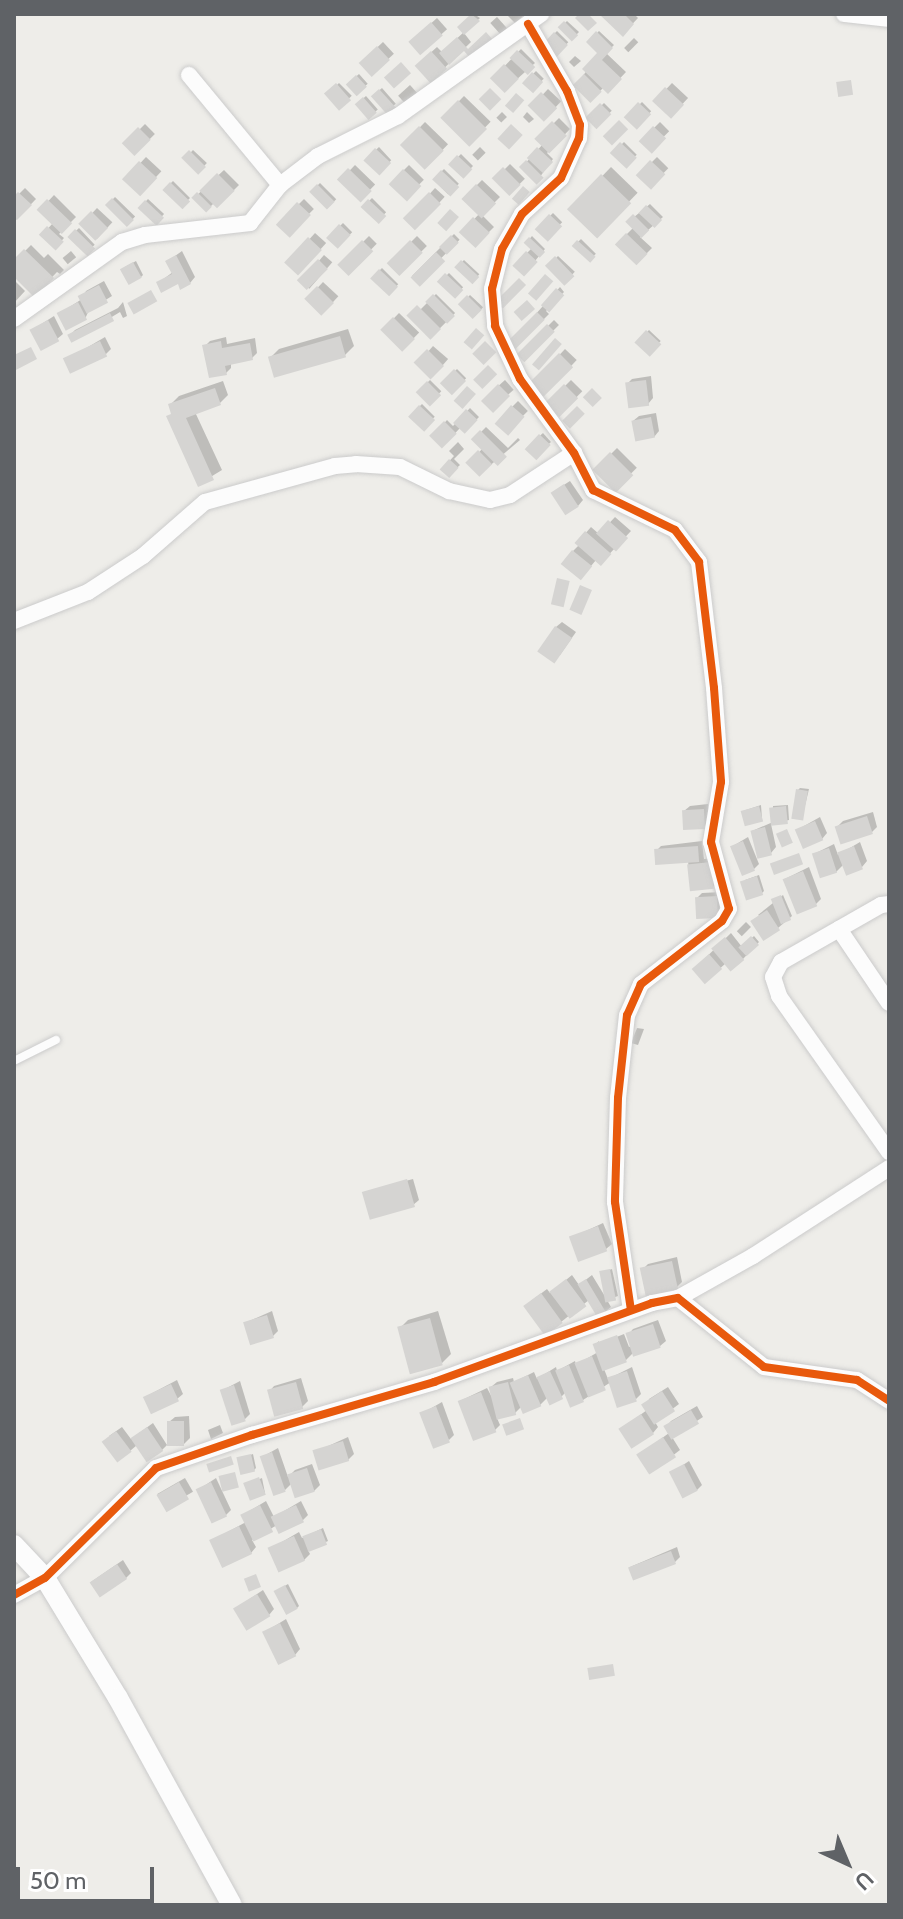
<!DOCTYPE html>
<html>
<head>
<meta charset="utf-8">
<style>
	body { margin:0 }
	#map { position:relative; width:903px; height:1919px; overflow:hidden; background:#eeede9; font-family:Cabin,sans-serif }
	div>[style] { position:absolute }
	[style*='--x'] { left:calc(var(--x)*1px); top:calc(var(--y)*1px); width:calc(var(--w)*1px); rotate:calc(var(--a)*1deg) }
	.shadow>* { inset:0; background:#0003; transform-origin:0 0 }
	.building>* { inset:0; background:#d5d4d2; transform-origin:0 0 }
	.roads { filter:drop-shadow(0 0 2px #cbcbcb) drop-shadow(0 0 2px #cbcbcb) }
	.service>* { height:8px; margin:-4px; padding:0 4px; transform-origin:4px; border-radius:4px; background:#fcfcfc }
	.minor>* { height:16px; margin:-8px; padding:0 8px; transform-origin:8px; border-radius:8px; background:#fcfcfc }
	.tertiary>* { height:20px; margin:-10px; padding:0 10px; transform-origin:10px; border-radius:10px; background:#fcfcfc }
	.cycleway>* { height:8px; margin:-4px; padding:0 4px; transform-origin:4px; border-radius:4px; background:#e8590c }
	span { translate:-50% -50%; white-space:nowrap; text-align:center; line-height:1.15; -webkit-text-stroke:7px #fff; paint-order:stroke }
	.frame { position:absolute; inset:0; border:16px solid #5f6266; pointer-events:none }
	.north { position:absolute; left:807px; top:1823px; width:80px; height:80px; -webkit-text-stroke:6px #fff; paint-order:stroke; rotate:136deg; font-size:22px; font-weight:700; line-height:32px; text-align:center; color:#5f6266 }
	.north::after { content:''; display:block; margin:auto; width:28px; height:36px; background:#5f6266; clip-path:polygon(50% 0,100% 100%,50% 72%,0 100%) }
	.scale { position:absolute; left:16px; top:1867px; width:138px; height:36px; box-sizing:border-box; border:4px solid #5f6266; border-top:0; padding-left:10px; font-size:24px; line-height:28px; white-space:nowrap; color:#5f6266; -webkit-text-stroke:6px #fff; paint-order:stroke }
</style>
</head>
<body>
<div id="map">
	<div class="shadow">
		<i style="clip-path:polygon(474px 14px,480px 18px,464px 33px,471px 42px,431px 81px,417px 65px,437px 47px,442px 52px,464px 32px,460px 27px)"></i>
		<i style="clip-path:polygon(506px 14px,525px 14px,515px 23px)"></i>
		<i style="clip-path:polygon(602px 14px,634px 14px,638px 18px,623px 34px)"></i>
		<i style="left:497px;top:17px;width:15px;height:9px;rotate:48deg"></i>
		<i style="left:437px;top:18px;width:15px;height:35px;rotate:48deg"></i>
		<i style="clip-path:polygon(567px 21px,579px 32px,572px 39px,561px 27px)"></i>
		<i style="left:557px;top:31px;width:16px;height:17px;rotate:45deg"></i>
		<i style="clip-path:polygon(599px 31px,614px 45px,606px 53px,626px 72px,608px 91px,604px 87px,591px 100px,576px 85px,600px 53px,588px 42px)"></i>
		<i style="left:634px;top:38px;width:6px;height:14px;rotate:45deg"></i>
		<i style="left:383px;top:42px;width:16px;height:31px;rotate:47deg"></i>
		<i style="clip-path:polygon(521px 49px,535px 63px,505px 90px,493px 78px)"></i>
		<i style="clip-path:polygon(575px 56px,581px 61px,574px 67px,569px 62px)"></i>
		<i style="left:536px;top:71px;width:11px;height:16px;rotate:45deg"></i>
		<i style="left:359px;top:74px;width:13px;height:15px;rotate:48deg"></i>
		<i style="left:339px;top:83px;width:18px;height:16px;rotate:45deg"></i>
		<i style="left:672px;top:83px;width:22px;height:24px;rotate:43deg"></i>
		<i style="left:410px;top:85px;width:13px;height:16px;rotate:48deg"></i>
		<i style="left:382px;top:88px;width:21px;height:12px;rotate:49deg"></i>
		<i style="left:548px;top:89px;width:18px;height:24px;rotate:43deg"></i>
		<i style="left:366px;top:96px;width:18px;height:11px;rotate:49deg"></i>
		<i style="left:464px;top:96px;width:37px;height:30px;rotate:44deg"></i>
		<i style="left:642px;top:102px;width:13px;height:21px;rotate:45deg"></i>
		<i style="left:604px;top:103px;width:11px;height:22px;rotate:45deg"></i>
		<i style="left:502px;top:112px;width:7px;height:8px;rotate:45deg"></i>
		<i style="clip-path:polygon(527px 112px,534px 119px,529px 123px,523px 117px)"></i>
		<i style="clip-path:polygon(559px 118px,570px 129px,547px 153px,553px 159px,537px 181px,522px 167px,543px 144px,538px 139px)"></i>
		<i style="left:425px;top:122px;width:32px;height:32px;rotate:44deg"></i>
		<i style="left:660px;top:122px;width:13px;height:27px;rotate:45deg"></i>
		<i style="left:145px;top:124px;width:14px;height:28px;rotate:45deg"></i>
		<i style="left:624px;top:142px;width:18px;height:16px;rotate:45deg"></i>
		<i style="left:379px;top:147px;width:18px;height:18px;rotate:47deg"></i>
		<i style="left:480px;top:147px;width:8px;height:11px;rotate:45deg"></i>
		<i style="left:193px;top:150px;width:19px;height:11px;rotate:43deg"></i>
		<i style="left:461px;top:154px;width:17px;height:14px;rotate:45deg"></i>
		<i style="left:146px;top:157px;width:21px;height:30px;rotate:43deg"></i>
		<i style="left:657px;top:157px;width:16px;height:25px;rotate:45deg"></i>
		<i style="left:510px;top:164px;width:21px;height:21px;rotate:45deg"></i>
		<i style="left:355px;top:165px;width:28px;height:20px;rotate:44deg"></i>
		<i style="left:409px;top:165px;width:21px;height:26px;rotate:45deg"></i>
		<i style="left:611px;top:167px;width:37px;height:59px;rotate:44deg"></i>
		<i style="left:444px;top:169px;width:21px;height:15px;rotate:45deg"></i>
		<i style="clip-path:polygon(224px 170px,239px 185px,218px 206px,215px 202px,207px 210px,194px 198px)"></i>
		<i style="clip-path:polygon(482px 180px,500px 197px,482px 215px,494px 227px,476px 245px,462px 232px,480px 213px,464px 198px)"></i>
		<i style="left:173px;top:181px;width:24px;height:12px;rotate:45deg"></i>
		<i style="left:320px;top:183px;width:23px;height:13px;rotate:45deg"></i>
		<i style="clip-path:polygon(25px 188px,36px 199px,14px 222px,14px 199px)"></i>
		<i style="left:435px;top:188px;width:13px;height:42px;rotate:42deg"></i>
		<i style="clip-path:polygon(54px 195px,76px 217px,59px 234px,64px 238px,55px 248px,42px 235px,53px 223px,40px 210px)"></i>
		<i style="left:115px;top:197px;width:28px;height:11px;rotate:44deg"></i>
		<i style="left:372px;top:198px;width:20px;height:13px;rotate:45deg"></i>
		<i style="left:148px;top:199px;width:22px;height:11px;rotate:43deg"></i>
		<i style="left:304px;top:199px;width:14px;height:36px;rotate:45deg"></i>
		<i style="clip-path:polygon(650px 204px,663px 217px,640px 237px,652px 248px,637px 263px,617px 244px,634px 227px,628px 222px)"></i>
		<i style="left:97px;top:208px;width:21px;height:23px;rotate:43deg"></i>
		<i style="left:553px;top:213px;width:13px;height:23px;rotate:45deg"></i>
		<i style="left:343px;top:223px;width:13px;height:21px;rotate:45deg"></i>
		<i style="left:79px;top:228px;width:23px;height:12px;rotate:47deg"></i>
		<i style="left:315px;top:233px;width:15px;height:41px;rotate:42deg"></i>
		<i style="left:454px;top:234px;width:8px;height:59px;rotate:45deg"></i>
		<i style="left:369px;top:236px;width:11px;height:40px;rotate:45deg"></i>
		<i style="left:417px;top:236px;width:14px;height:38px;rotate:45deg"></i>
		<i style="clip-path:polygon(532px 236px,545px 249px,524px 274px,515px 265px,532px 248px,526px 243px)"></i>
		<i style="left:581px;top:239px;width:21px;height:9px;rotate:45deg"></i>
		<i style="clip-path:polygon(31px 245px,44px 258px,48px 254px,64px 270px,60px 274px,57px 272px,35px 295px,14px 275px,14px 262px)"></i>
		<i style="left:71px;top:251px;width:8px;height:11px;rotate:50deg"></i>
		<i style="clip-path:polygon(182px 251px,195px 277px,190px 283px,158px 283px,173px 272px,168px 261px)"></i>
		<i style="left:324px;top:255px;width:11px;height:35px;rotate:41deg"></i>
		<i style="left:558px;top:256px;width:23px;height:14px;rotate:43deg"></i>
		<i style="left:464px;top:260px;width:21px;height:10px;rotate:43deg"></i>
		<i style="clip-path:polygon(136px 261px,143px 275px,141px 277px,125px 267px)"></i>
		<i style="left:382px;top:268px;width:23px;height:14px;rotate:45deg"></i>
		<i style="left:449px;top:273px;width:20px;height:13px;rotate:45deg"></i>
		<i style="clip-path:polygon(14px 280px,25px 291px,14px 303px)"></i>
		<i style="clip-path:polygon(104px 281px,112px 296px,89px 310px,85px 319px,60px 313px,82px 299px,86px 291px)"></i>
		<i style="left:323px;top:282px;width:21px;height:23px;rotate:43deg"></i>
		<i style="clip-path:polygon(560px 287px,564px 292px,546px 311px,549px 314px,513px 350px,508px 345px)"></i>
		<i style="left:436px;top:294px;width:27px;height:34px;rotate:45deg"></i>
		<i style="left:470px;top:295px;width:18px;height:13px;rotate:43deg"></i>
		<i style="clip-path:polygon(123px 302px,127px 316px,123px 318px,120px 312px,72px 341px,69px 336px,75px 330px,118px 308px)"></i>
		<i style="left:399px;top:313px;width:28px;height:23px;rotate:44deg"></i>
		<i style="clip-path:polygon(54px 316px,63px 334px,57px 339px,32px 330px)"></i>
		<i style="left:554px;top:320px;width:7px;height:49px;rotate:45deg"></i>
		<i style="clip-path:polygon(348px 329px,354px 346px,345px 355px,270px 358px,279px 349px)"></i>
		<i style="left:649px;top:330px;width:16px;height:17px;rotate:43deg"></i>
		<i style="clip-path:polygon(105px 337px,111px 349px,106px 354px,66px 360px)"></i>
		<i style="clip-path:polygon(226px 337px,227px 344px,255px 338px,257px 353px,252px 358px,231px 362px,231px 368px,226px 373px,205px 346px,210px 341px)"></i>
		<i style="left:433px;top:346px;width:20px;height:24px;rotate:41deg"></i>
		<i style="left:565px;top:349px;width:16px;height:47px;rotate:43deg"></i>
		<i style="left:457px;top:369px;width:13px;height:20px;rotate:45deg"></i>
		<i style="clip-path:polygon(651px 376px,653px 398px,648px 404px,627px 384px,632px 379px)"></i>
		<i style="left:430px;top:380px;width:16px;height:16px;rotate:45deg"></i>
		<i style="left:505px;top:380px;width:13px;height:30px;rotate:48deg"></i>
		<i style="left:571px;top:380px;width:16px;height:33px;rotate:45deg"></i>
		<i style="clip-path:polygon(223px 381px,228px 395px,220px 403px,195px 412px,222px 470px,199px 484px,170px 405px,179px 396px)"></i>
		<i style="left:518px;top:401px;width:14px;height:30px;rotate:45deg"></i>
		<i style="left:422px;top:404px;width:18px;height:16px;rotate:45deg"></i>
		<i style="clip-path:polygon(470px 408px,479px 417px,464px 432px,460px 428px,443px 446px,433px 436px,447px 420px,453px 426px)"></i>
		<i style="clip-path:polygon(656px 413px,659px 431px,654px 437px,633px 421px,639px 416px)"></i>
		<i style="clip-path:polygon(486px 427px,508px 448px,518px 438px,520px 440px,480px 474px,469px 463px,483px 448px,474px 439px)"></i>
		<i style="left:543px;top:433px;width:12px;height:22px;rotate:48deg"></i>
		<i style="clip-path:polygon(458px 442px,464px 449px,454px 459px,460px 465px,449px 475px,442px 469px,454px 456px,449px 451px)"></i>
		<i style="left:617px;top:448px;width:28px;height:30px;rotate:45deg"></i>
		<i style="clip-path:polygon(570px 481px,583px 500px,578px 506px,559px 488px)"></i>
		<i style="clip-path:polygon(615px 517px,631px 531px,600px 564px,596px 560px,586px 572px,573px 551px,579px 545px,577px 543px,591px 527px,599px 534px)"></i>
		<i style="clip-path:polygon(562px 622px,576px 632px,560px 655px,556px 627px)"></i>
		<i style="clip-path:polygon(800px 788px,809px 789px,802px 818px,798px 790px)"></i>
		<i style="clip-path:polygon(708px 804px,709px 822px,704px 827px,684px 811px,690px 806px)"></i>
		<i style="clip-path:polygon(761px 805px,762px 819px,743px 812px,746px 810px)"></i>
		<i style="clip-path:polygon(788px 805px,789px 820px,771px 824px,776px 847px,771px 853px,752px 831px,773px 822px,773px 806px)"></i>
		<i style="clip-path:polygon(873px 812px,877px 827px,872px 832px,837px 827px,843px 821px)"></i>
		<i style="clip-path:polygon(820px 817px,827px 833px,822px 839px,797px 830px)"></i>
		<i style="clip-path:polygon(748px 837px,759px 864px,754px 869px,733px 846px)"></i>
		<i style="clip-path:polygon(702px 841px,704px 859px,716px 858px,718px 882px,713px 887px,691px 889px,688px 861px,656px 851px,661px 846px)"></i>
		<i style="clip-path:polygon(860px 842px,867px 861px,862px 867px,843px 865px,836px 872px,814px 854px,834px 844px,838px 855px)"></i>
		<i style="clip-path:polygon(809px 867px,821px 899px,815px 905px,785px 879px)"></i>
		<i style="clip-path:polygon(759px 875px,764px 891px,762px 893px,745px 880px)"></i>
		<i style="clip-path:polygon(722px 892px,723px 911px,718px 916px,697px 898px,702px 893px)"></i>
		<i style="clip-path:polygon(783px 895px,792px 916px,778px 928px,758px 915px)"></i>
		<i style="left:746px;top:922px;width:7px;height:13px;rotate:45deg"></i>
		<i style="clip-path:polygon(731px 933px,742px 947px,754px 936px,759px 942px,743px 959px,726px 963px,705px 982px,694px 969px)"></i>
		<i style="clip-path:polygon(637px 1028px,644px 1029px,638px 1045px,631px 1043px)"></i>
		<i style="clip-path:polygon(413px 1179px,419px 1200px,413px 1205px,364px 1192px)"></i>
		<i style="clip-path:polygon(603px 1223px,612px 1244px,606px 1249px,571px 1238px)"></i>
		<i style="clip-path:polygon(677px 1257px,682px 1282px,677px 1287px,643px 1269px,648px 1264px)"></i>
		<i style="clip-path:polygon(612px 1269px,618px 1296px,607px 1300px,611px 1307px,605px 1312px,589px 1300px,561px 1322px,531px 1301px,547px 1289px,550px 1293px,572px 1275px,579px 1285px,592px 1275px,606px 1298px,601px 1273px)"></i>
		<i style="clip-path:polygon(272px 1311px,278px 1331px,273px 1336px,245px 1323px)"></i>
		<i style="clip-path:polygon(438px 1311px,451px 1354px,442px 1363px,400px 1328px,408px 1320px)"></i>
		<i style="clip-path:polygon(658px 1320px,666px 1341px,660px 1346px,634px 1352px,626px 1360px,604px 1369px,608px 1379px,632px 1367px,641px 1394px,636px 1399px,611px 1382px,583px 1400px,565px 1393px,561px 1397px,547px 1398px,540px 1405px,522px 1406px,515px 1413px,497px 1418px,500px 1425px,495px 1430px,460px 1401px,487px 1388px,495px 1403px,491px 1387px,497px 1382px,513px 1378px,514px 1382px,534px 1372px,537px 1379px,556px 1367px,557px 1371px,575px 1361px,576px 1365px,598px 1352px,595px 1345px,599px 1341px,599px 1344px,624px 1334px,629px 1347px,632px 1346px,628px 1335px,633px 1329px)"></i>
		<i style="clip-path:polygon(301px 1378px,308px 1401px,302px 1407px,269px 1392px,274px 1386px)"></i>
		<i style="clip-path:polygon(177px 1380px,183px 1394px,177px 1399px,145px 1397px)"></i>
		<i style="clip-path:polygon(240px 1381px,250px 1414px,244px 1420px,223px 1390px)"></i>
		<i style="clip-path:polygon(668px 1387px,679px 1404px,655px 1422px,658px 1427px,653px 1433px,621px 1429px,647px 1410px,649px 1399px)"></i>
		<i style="clip-path:polygon(442px 1402px,454px 1435px,449px 1440px,421px 1414px)"></i>
		<i style="clip-path:polygon(697px 1406px,703px 1417px,672px 1437px,680px 1450px,651px 1472px,639px 1455px,669px 1433px,666px 1427px,671px 1421px)"></i>
		<i style="clip-path:polygon(189px 1416px,190px 1438px,184px 1444px,169px 1422px,175px 1417px)"></i>
		<i style="clip-path:polygon(153px 1423px,167px 1445px,162px 1450px,137px 1445px,130px 1451px,109px 1436px,122px 1427px,131px 1439px)"></i>
		<i style="clip-path:polygon(220px 1425px,223px 1433px,211px 1439px,208px 1430px)"></i>
		<i style="clip-path:polygon(348px 1437px,354px 1454px,348px 1460px,315px 1452px)"></i>
		<i style="clip-path:polygon(278px 1448px,288px 1477px,295px 1470px,312px 1464px,320px 1485px,314px 1491px,292px 1483px,285px 1490px,262px 1457px)"></i>
		<i style="clip-path:polygon(253px 1454px,256px 1468px,254px 1470px,239px 1459px)"></i>
		<i style="clip-path:polygon(689px 1461px,702px 1485px,697px 1490px,671px 1473px)"></i>
		<i style="left:185px;top:1478px;width:16px;height:32px;rotate:60deg"></i>
		<i style="clip-path:polygon(216px 1478px,231px 1510px,226px 1515px,198px 1490px)"></i>
		<i style="clip-path:polygon(262px 1478px,265px 1493px,246px 1485px)"></i>
		<i style="clip-path:polygon(266px 1501px,274px 1517px,301px 1501px,308px 1515px,303px 1520px,277px 1525px,252px 1540px,256px 1547px,251px 1553px,211px 1541px,246px 1522px,243px 1515px)"></i>
		<i style="clip-path:polygon(323px 1528px,328px 1541px,308px 1550px,310px 1554px,304px 1560px,270px 1549px,299px 1532px,302px 1538px)"></i>
		<i style="clip-path:polygon(677px 1547px,680px 1557px,675px 1562px,630px 1567px)"></i>
		<i style="clip-path:polygon(123px 1560px,131px 1573px,126px 1578px,91px 1582px)"></i>
		<i style="clip-path:polygon(288px 1584px,299px 1606px,297px 1608px,278px 1590px)"></i>
		<i style="clip-path:polygon(263px 1590px,274px 1609px,269px 1615px,236px 1608px)"></i>
		<i style="clip-path:polygon(286px 1619px,300px 1649px,295px 1655px,265px 1632px)"></i>
	</div>
	<div class="building">
		<i style="clip-path:polygon(471px 14px,480px 21px,464px 35px,457px 27px)"></i>
		<i style="clip-path:polygon(579px 14px,588px 14px,597px 23px,588px 31px,575px 18px)"></i>
		<i style="clip-path:polygon(599px 14px,624px 14px,634px 24px,623px 37px)"></i>
		<i style="left:564px;top:21px;width:20px;height:9px;rotate:45deg"></i>
		<i style="left:431px;top:22px;width:18px;height:30px;rotate:49deg"></i>
		<i style="clip-path:polygon(596px 31px,613px 48px,602px 60px,622px 79px,608px 94px,582px 69px,597px 53px,586px 42px)"></i>
		<i style="clip-path:polygon(486px 32px,493px 40px,472px 60px,464px 51px,449px 65px,439px 53px,457px 37px,468px 49px)"></i>
		<i style="left:554px;top:32px;width:19px;height:16px;rotate:43deg"></i>
		<i style="left:377px;top:46px;width:19px;height:25px;rotate:47deg"></i>
		<i style="left:517px;top:50px;width:25px;height:11px;rotate:43deg"></i>
		<i style="left:431px;top:51px;width:24px;height:22px;rotate:48deg"></i>
		<i style="left:401px;top:62px;width:15px;height:23px;rotate:48deg"></i>
		<i style="left:504px;top:64px;width:21px;height:20px;rotate:45deg"></i>
		<i style="left:532px;top:72px;width:15px;height:15px;rotate:42deg"></i>
		<i style="left:584px;top:74px;width:25px;height:16px;rotate:45deg"></i>
		<i style="left:356px;top:75px;width:16px;height:14px;rotate:47deg"></i>
		<i style="left:851px;top:80px;width:15px;height:15px;rotate:82deg"></i>
		<i style="left:336px;top:83px;width:23px;height:16px;rotate:49deg"></i>
		<i style="left:665px;top:87px;width:26px;height:19px;rotate:43deg"></i>
		<i style="left:490px;top:88px;width:16px;height:16px;rotate:45deg"></i>
		<i style="left:379px;top:89px;width:25px;height:11px;rotate:48deg"></i>
		<i style="left:541px;top:92px;width:23px;height:19px;rotate:45deg"></i>
		<i style="left:516px;top:93px;width:11px;height:17px;rotate:41deg"></i>
		<i style="left:363px;top:97px;width:21px;height:11px;rotate:49deg"></i>
		<i style="left:458px;top:100px;width:41px;height:25px;rotate:45deg"></i>
		<i style="left:638px;top:102px;width:18px;height:21px;rotate:43deg"></i>
		<i style="left:600px;top:103px;width:16px;height:21px;rotate:45deg"></i>
		<i style="left:619px;top:120px;width:13px;height:23px;rotate:45deg"></i>
		<i style="left:552px;top:121px;width:21px;height:25px;rotate:45deg"></i>
		<i style="left:511px;top:124px;width:16px;height:20px;rotate:43deg"></i>
		<i style="left:419px;top:126px;width:35px;height:27px;rotate:45deg"></i>
		<i style="left:653px;top:126px;width:18px;height:21px;rotate:43deg"></i>
		<i style="left:138px;top:127px;width:18px;height:23px;rotate:45deg"></i>
		<i style="left:620px;top:142px;width:23px;height:15px;rotate:43deg"></i>
		<i style="left:537px;top:147px;width:22px;height:15px;rotate:43deg"></i>
		<i style="left:375px;top:148px;width:22px;height:17px;rotate:43deg"></i>
		<i style="left:189px;top:150px;width:24px;height:11px;rotate:45deg"></i>
		<i style="left:457px;top:155px;width:21px;height:13px;rotate:43deg"></i>
		<i style="left:526px;top:160px;width:25px;height:10px;rotate:45deg"></i>
		<i style="left:650px;top:160px;width:21px;height:21px;rotate:43deg"></i>
		<i style="left:139px;top:161px;width:25px;height:25px;rotate:43deg"></i>
		<i style="left:503px;top:167px;width:25px;height:16px;rotate:45deg"></i>
		<i style="left:348px;top:168px;width:33px;height:16px;rotate:44deg"></i>
		<i style="left:403px;top:169px;width:25px;height:21px;rotate:43deg"></i>
		<i style="left:441px;top:170px;width:25px;height:13px;rotate:43deg"></i>
		<i style="left:217px;top:173px;width:25px;height:25px;rotate:45deg"></i>
		<i style="left:601px;top:174px;width:42px;height:49px;rotate:44deg"></i>
		<i style="left:170px;top:182px;width:28px;height:11px;rotate:44deg"></i>
		<i style="left:317px;top:184px;width:25px;height:11px;rotate:45deg"></i>
		<i style="left:476px;top:184px;width:28px;height:21px;rotate:44deg"></i>
		<i style="left:523px;top:186px;width:9px;height:17px;rotate:41deg"></i>
		<i style="clip-path:polygon(18px 192px,32px 205px,17px 220px,14px 216px,14px 196px)"></i>
		<i style="left:197px;top:192px;width:21px;height:8px;rotate:45deg"></i>
		<i style="left:429px;top:192px;width:17px;height:37px;rotate:45deg"></i>
		<i style="left:112px;top:198px;width:31px;height:10px;rotate:45deg"></i>
		<i style="left:47px;top:199px;width:35px;height:15px;rotate:44deg"></i>
		<i style="left:368px;top:199px;width:25px;height:11px;rotate:43deg"></i>
		<i style="left:145px;top:200px;width:26px;height:11px;rotate:43deg"></i>
		<i style="left:297px;top:202px;width:19px;height:31px;rotate:43deg"></i>
		<i style="left:646px;top:205px;width:22px;height:11px;rotate:43deg"></i>
		<i style="left:450px;top:209px;width:12px;height:19px;rotate:42deg"></i>
		<i style="left:91px;top:211px;width:24px;height:18px;rotate:45deg"></i>
		<i style="left:549px;top:214px;width:18px;height:21px;rotate:43deg"></i>
		<i style="left:633px;top:214px;width:23px;height:11px;rotate:45deg"></i>
		<i style="left:473px;top:217px;width:23px;height:21px;rotate:43deg"></i>
		<i style="left:339px;top:224px;width:16px;height:19px;rotate:43deg"></i>
		<i style="left:47px;top:226px;width:23px;height:12px;rotate:43deg"></i>
		<i style="left:75px;top:229px;width:28px;height:11px;rotate:44deg"></i>
		<i style="left:626px;top:233px;width:30px;height:16px;rotate:44deg"></i>
		<i style="left:451px;top:235px;width:11px;height:17px;rotate:45deg"></i>
		<i style="left:308px;top:237px;width:19px;height:35px;rotate:43deg"></i>
		<i style="left:529px;top:237px;width:22px;height:8px;rotate:43deg"></i>
		<i style="left:362px;top:240px;width:16px;height:35px;rotate:45deg"></i>
		<i style="left:410px;top:240px;width:18px;height:33px;rotate:45deg"></i>
		<i style="left:577px;top:240px;width:25px;height:8px;rotate:42deg"></i>
		<i style="clip-path:polygon(24px 249px,54px 278px,35px 298px,14px 277px,14px 259px)"></i>
		<i style="left:526px;top:251px;width:16px;height:20px;rotate:43deg"></i>
		<i style="left:436px;top:252px;width:13px;height:36px;rotate:45deg"></i>
		<i style="clip-path:polygon(176px 255px,191px 284px,180px 290px,178px 284px,161px 293px,156px 282px,172px 274px,165px 261px)"></i>
		<i style="left:555px;top:256px;width:28px;height:14px;rotate:46deg"></i>
		<i style="left:318px;top:259px;width:14px;height:30px;rotate:45deg"></i>
		<i style="left:461px;top:260px;width:25px;height:10px;rotate:43deg"></i>
		<i style="left:133px;top:262px;width:18px;height:15px;rotate:61deg"></i>
		<i style="left:379px;top:269px;width:26px;height:13px;rotate:43deg"></i>
		<i style="left:445px;top:273px;width:25px;height:12px;rotate:43deg"></i>
		<i style="left:545px;top:274px;width:11px;height:26px;rotate:41deg"></i>
		<i style="left:519px;top:278px;width:10px;height:33px;rotate:45deg"></i>
		<i style="left:99px;top:285px;width:20px;height:24px;rotate:63deg"></i>
		<i style="left:317px;top:286px;width:24px;height:18px;rotate:45deg"></i>
		<i style="left:556px;top:288px;width:11px;height:23px;rotate:41deg"></i>
		<i style="left:151px;top:290px;width:13px;height:27px;rotate:61deg"></i>
		<i style="left:433px;top:294px;width:31px;height:11px;rotate:45deg"></i>
		<i style="left:467px;top:295px;width:21px;height:13px;rotate:45deg"></i>
		<i style="left:527px;top:300px;width:12px;height:18px;rotate:48deg"></i>
		<i style="left:78px;top:302px;width:20px;height:24px;rotate:63deg"></i>
		<i style="left:417px;top:305px;width:34px;height:15px;rotate:45deg"></i>
		<i style="left:537px;top:312px;width:11px;height:46px;rotate:45deg"></i>
		<i style="left:110px;top:313px;width:9px;height:48px;rotate:63deg"></i>
		<i style="left:393px;top:317px;width:31px;height:18px;rotate:45deg"></i>
		<i style="left:48px;top:320px;width:24px;height:21px;rotate:62deg"></i>
		<i style="left:547px;top:324px;width:11px;height:43px;rotate:45deg"></i>
		<i style="left:476px;top:328px;width:11px;height:19px;rotate:41deg"></i>
		<i style="left:646px;top:330px;width:21px;height:17px;rotate:43deg"></i>
		<i style="left:340px;top:336px;width:22px;height:75px;rotate:74deg"></i>
		<i style="left:555px;top:338px;width:9px;height:35px;rotate:41deg"></i>
		<i style="left:100px;top:341px;width:17px;height:41px;rotate:65deg"></i>
		<i style="clip-path:polygon(221px 341px,222px 348px,250px 343px,253px 360px,225px 366px,227px 375px,209px 378px,202px 345px)"></i>
		<i style="left:485px;top:341px;width:16px;height:18px;rotate:45deg"></i>
		<i style="clip-path:polygon(31px 347px,37px 359px,14px 371px,14px 355px)"></i>
		<i style="left:427px;top:349px;width:24px;height:19px;rotate:45deg"></i>
		<i style="left:559px;top:353px;width:20px;height:42px;rotate:45deg"></i>
		<i style="left:488px;top:365px;width:13px;height:21px;rotate:45deg"></i>
		<i style="left:454px;top:369px;width:17px;height:20px;rotate:45deg"></i>
		<i style="left:646px;top:380px;width:26px;height:21px;rotate:83deg"></i>
		<i style="left:427px;top:381px;width:20px;height:16px;rotate:45deg"></i>
		<i style="left:498px;top:384px;width:17px;height:24px;rotate:45deg"></i>
		<i style="left:564px;top:384px;width:20px;height:27px;rotate:45deg"></i>
		<i style="left:467px;top:386px;width:12px;height:20px;rotate:42deg"></i>
		<i style="clip-path:polygon(215px 388px,221px 405px,186px 418px,214px 480px,198px 487px,166px 416px,171px 414px,168px 404px)"></i>
		<i style="left:592px;top:388px;width:14px;height:13px;rotate:45deg"></i>
		<i style="left:419px;top:405px;width:22px;height:16px;rotate:43deg"></i>
		<i style="left:511px;top:405px;width:18px;height:25px;rotate:41deg"></i>
		<i style="left:577px;top:406px;width:11px;height:21px;rotate:45deg"></i>
		<i style="left:466px;top:409px;width:16px;height:19px;rotate:43deg"></i>
		<i style="left:651px;top:417px;width:21px;height:20px;rotate:79deg"></i>
		<i style="left:444px;top:421px;width:18px;height:21px;rotate:45deg"></i>
		<i style="left:480px;top:430px;width:38px;height:13px;rotate:45deg"></i>
		<i style="left:539px;top:434px;width:16px;height:21px;rotate:43deg"></i>
		<i style="left:478px;top:450px;width:20px;height:18px;rotate:45deg"></i>
		<i style="left:610px;top:452px;width:33px;height:25px;rotate:45deg"></i>
		<i style="left:449px;top:459px;width:13px;height:14px;rotate:42deg"></i>
		<i style="left:564px;top:484px;width:27px;height:16px;rotate:57deg"></i>
		<i style="left:608px;top:520px;width:27px;height:18px;rotate:42deg"></i>
		<i style="left:585px;top:531px;width:35px;height:16px;rotate:41deg"></i>
		<i style="left:572px;top:550px;width:26px;height:18px;rotate:39deg"></i>
		<i style="left:557px;top:578px;width:13px;height:27px;rotate:13deg"></i>
		<i style="left:580px;top:585px;width:13px;height:27px;rotate:23deg"></i>
		<i style="left:555px;top:626px;width:21px;height:31px;rotate:35deg"></i>
		<i style="left:796px;top:789px;width:12px;height:30px;rotate:9deg"></i>
		<i style="left:759px;top:806px;width:16px;height:19px;rotate:75deg"></i>
		<i style="left:786px;top:806px;width:18px;height:17px;rotate:84deg"></i>
		<i style="left:704px;top:809px;width:20px;height:22px;rotate:87deg"></i>
		<i style="left:867px;top:816px;width:19px;height:34px;rotate:72deg"></i>
		<i style="left:815px;top:821px;width:21px;height:22px;rotate:67deg"></i>
		<i style="left:765px;top:827px;width:29px;height:15px;rotate:76deg"></i>
		<i style="left:787px;top:829px;width:15px;height:12px;rotate:67deg"></i>
		<i style="left:743px;top:841px;width:32px;height:14px;rotate:68deg"></i>
		<i style="left:698px;top:846px;width:16px;height:44px;rotate:86deg"></i>
		<i style="left:854px;top:846px;width:25px;height:18px;rotate:69deg"></i>
		<i style="left:829px;top:848px;width:26px;height:18px;rotate:72deg"></i>
		<i style="left:799px;top:853px;width:12px;height:31px;rotate:70deg"></i>
		<i style="left:711px;top:862px;width:27px;height:24px;rotate:84deg"></i>
		<i style="left:803px;top:871px;width:38px;height:22px;rotate:68deg"></i>
		<i style="left:757px;top:876px;width:20px;height:18px;rotate:72deg"></i>
		<i style="left:781px;top:895px;width:27px;height:11px;rotate:68deg"></i>
		<i style="left:717px;top:896px;width:22px;height:22px;rotate:87deg"></i>
		<i style="left:767px;top:910px;width:24px;height:20px;rotate:57deg"></i>
		<i style="left:751px;top:936px;width:12px;height:17px;rotate:48deg"></i>
		<i style="left:725px;top:937px;width:30px;height:18px;rotate:50deg"></i>
		<i style="left:709px;top:954px;width:20px;height:23px;rotate:49deg"></i>
		<i style="left:407px;top:1179px;width:29px;height:47px;rotate:74deg"></i>
		<i style="left:598px;top:1226px;width:27px;height:31px;rotate:70deg"></i>
		<i style="left:672px;top:1261px;width:29px;height:33px;rotate:78deg"></i>
		<i style="left:610px;top:1269px;width:32px;height:11px;rotate:79deg"></i>
		<i style="left:566px;top:1279px;width:34px;height:21px;rotate:53deg"></i>
		<i style="left:586px;top:1279px;width:41px;height:10px;rotate:59deg"></i>
		<i style="left:541px;top:1293px;width:37px;height:22px;rotate:54deg"></i>
		<i style="left:267px;top:1315px;width:24px;height:25px;rotate:73deg"></i>
		<i style="left:430px;top:1318px;width:49px;height:34px;rotate:75deg"></i>
		<i style="left:653px;top:1324px;width:25px;height:29px;rotate:72deg"></i>
		<i style="left:617px;top:1335px;width:29px;height:26px;rotate:70deg"></i>
		<i style="left:592px;top:1356px;width:37px;height:19px;rotate:68deg"></i>
		<i style="left:569px;top:1365px;width:40px;height:15px;rotate:68deg"></i>
		<i style="left:550px;top:1371px;width:31px;height:15px;rotate:65deg"></i>
		<i style="left:627px;top:1371px;width:32px;height:21px;rotate:72deg"></i>
		<i style="left:528px;top:1375px;width:34px;height:20px;rotate:67deg"></i>
		<i style="left:296px;top:1382px;width:28px;height:30px;rotate:75deg"></i>
		<i style="left:508px;top:1382px;width:34px;height:20px;rotate:76deg"></i>
		<i style="left:171px;top:1384px;width:19px;height:31px;rotate:65deg"></i>
		<i style="left:234px;top:1385px;width:38px;height:15px;rotate:72deg"></i>
		<i style="left:662px;top:1391px;width:24px;height:25px;rotate:57deg"></i>
		<i style="left:481px;top:1392px;width:43px;height:25px;rotate:69deg"></i>
		<i style="left:436px;top:1406px;width:39px;height:18px;rotate:69deg"></i>
		<i style="left:691px;top:1410px;width:16px;height:32px;rotate:60deg"></i>
		<i style="left:641px;top:1414px;width:24px;height:27px;rotate:57deg"></i>
		<i style="left:520px;top:1418px;width:12px;height:19px;rotate:70deg"></i>
		<i style="left:167px;top:1421px;width:17px;height:25px"></i>
		<i style="left:147px;top:1427px;width:29px;height:20px;rotate:56deg"></i>
		<i style="left:116px;top:1431px;width:26px;height:18px;rotate:53deg"></i>
		<i style="left:663px;top:1437px;width:24px;height:32px;rotate:57deg"></i>
		<i style="left:343px;top:1441px;width:21px;height:32px;rotate:73deg"></i>
		<i style="left:272px;top:1452px;width:42px;height:13px;rotate:71deg"></i>
		<i style="left:251px;top:1454px;width:18px;height:15px;rotate:77deg"></i>
		<i style="left:231px;top:1456px;width:9px;height:26px;rotate:72deg"></i>
		<i style="left:684px;top:1464px;width:30px;height:17px;rotate:63deg"></i>
		<i style="left:307px;top:1468px;width:25px;height:21px;rotate:72deg"></i>
		<i style="left:235px;top:1472px;width:16px;height:17px;rotate:76deg"></i>
		<i style="left:259px;top:1477px;width:19px;height:17px;rotate:69deg"></i>
		<i style="left:179px;top:1482px;width:20px;height:26px;rotate:60deg"></i>
		<i style="left:211px;top:1482px;width:38px;height:17px;rotate:65deg"></i>
		<i style="left:260px;top:1505px;width:30px;height:22px;rotate:64deg"></i>
		<i style="left:296px;top:1505px;width:19px;height:28px;rotate:65deg"></i>
		<i style="left:239px;top:1526px;width:31px;height:33px;rotate:65deg"></i>
		<i style="left:321px;top:1529px;width:17px;height:20px;rotate:69deg"></i>
		<i style="left:294px;top:1536px;width:27px;height:29px;rotate:66deg"></i>
		<i style="left:671px;top:1551px;width:14px;height:46px;rotate:69deg"></i>
		<i style="left:117px;top:1564px;width:18px;height:33px;rotate:56deg"></i>
		<i style="left:256px;top:1574px;width:14px;height:13px;rotate:69deg"></i>
		<i style="left:285px;top:1585px;width:27px;height:13px;rotate:62deg"></i>
		<i style="left:257px;top:1594px;width:26px;height:28px;rotate:59deg"></i>
		<i style="left:280px;top:1623px;width:37px;height:20px;rotate:64deg"></i>
		<i style="left:613px;top:1664px;width:12px;height:26px;rotate:81deg"></i>
	</div>
	<div class="roads">
		<div class="service">
			<i style="--x:14;--y:1061;--w:47;--a:-26.6"></i>
		</div>
		<div class="minor">
			<i style="--x:844;--y:14;--w:45;--a:6.3"></i>
			<i style="--x:528;--y:24;--w:78;--a:59.8"></i>
			<i style="--x:567;--y:91;--w:36;--a:69"></i>
			<i style="--x:580;--y:125;--w:13;--a:94"></i>
			<i style="--x:579;--y:138;--w:44;--a:114.2"></i>
			<i style="--x:561;--y:178;--w:53;--a:137.3"></i>
			<i style="--x:522;--y:214;--w:40;--a:119.7"></i>
			<i style="--x:502;--y:249;--w:41;--a:104"></i>
			<i style="--x:492;--y:289;--w:37;--a:85"></i>
			<i style="--x:495;--y:326;--w:59;--a:64.7"></i>
			<i style="--x:520;--y:379;--w:92;--a:53.9"></i>
			<i style="--x:574;--y:453;--w:42;--a:62.8"></i>
			<i style="--x:593;--y:490;--w:91;--a:26"></i>
			<i style="--x:675;--y:530;--w:40;--a:53"></i>
			<i style="--x:699;--y:562;--w:127;--a:83.2"></i>
			<i style="--x:714;--y:688;--w:94;--a:85.7"></i>
			<i style="--x:721;--y:782;--w:61;--a:99.5"></i>
			<i style="--x:711;--y:842;--w:69;--a:75"></i>
			<i style="--x:729;--y:909;--w:14;--a:120"></i>
			<i style="--x:722;--y:921;--w:103;--a:142.1"></i>
			<i style="--x:641;--y:984;--w:34;--a:114"></i>
			<i style="--x:627;--y:1015;--w:83;--a:96.2"></i>
			<i style="--x:618;--y:1098;--w:104;--a:91.7"></i>
			<i style="--x:615;--y:1202;--w:109;--a:81.6"></i>
			<i style="--x:189;--y:75;--w:143;--a:50.4"></i>
			<i style="--x:14;--y:319;--w:133;--a:-35.5"></i>
			<i style="--x:122;--y:242;--w:24;--a:-17"></i>
			<i style="--x:145;--y:235;--w:106;--a:-6.5"></i>
			<i style="--x:250;--y:223;--w:48;--a:-51.7"></i>
			<i style="--x:280;--y:185;--w:48;--a:-37.3"></i>
			<i style="--x:318;--y:156;--w:89;--a:-26.6"></i>
			<i style="--x:398;--y:116;--w:176;--a:-35.5"></i>
			<i style="--x:14;--y:621;--w:79;--a:-21.4"></i>
			<i style="--x:88;--y:592;--w:66;--a:-33.2"></i>
			<i style="--x:143;--y:556;--w:82;--a:-41.1"></i>
			<i style="--x:205;--y:502;--w:135;--a:-15.5"></i>
			<i style="--x:335;--y:466;--w:21;--a:-5"></i>
			<i style="--x:356;--y:464;--w:44;--a:3.9"></i>
			<i style="--x:400;--y:467;--w:55;--a:26.1"></i>
			<i style="--x:449;--y:491;--w:42;--a:12.4"></i>
			<i style="--x:490;--y:500;--w:21;--a:-14"></i>
			<i style="--x:510;--y:495;--w:77;--a:-33.3"></i>
			<i style="--x:889;--y:904;--w:8;--a:173"></i>
			<i style="--x:881;--y:905;--w:115;--a:150.3"></i>
			<i style="--x:781;--y:962;--w:17;--a:118"></i>
			<i style="--x:773;--y:977;--w:20;--a:72"></i>
			<i style="--x:779;--y:996;--w:191;--a:54.8"></i>
			<i style="--x:839;--y:929;--w:89;--a:56"></i>
			<i style="--x:678;--y:1298;--w:86;--a:-29.2"></i>
			<i style="--x:753;--y:1256;--w:162;--a:-32.9"></i>
			<i style="--x:14;--y:1595;--w:35;--a:-29"></i>
			<i style="--x:45;--y:1578;--w:156;--a:-44.7"></i>
			<i style="--x:156;--y:1468;--w:102;--a:-19"></i>
			<i style="--x:252;--y:1435;--w:190;--a:-16.2"></i>
			<i style="--x:434;--y:1382;--w:232;--a:-19.9"></i>
			<i style="--x:652;--y:1303;--w:26;--a:-11"></i>
			<i style="--x:678;--y:1298;--w:110;--a:38.7"></i>
			<i style="--x:764;--y:1367;--w:94;--a:8"></i>
			<i style="--x:857;--y:1380;--w:38;--a:33"></i>
		</div>
		<div class="tertiary">
			<i style="--x:14;--y:1545;--w:45;--a:46.8"></i>
			<i style="--x:45;--y:1578;--w:140;--a:58.7"></i>
			<i style="--x:118;--y:1698;--w:236;--a:61.2"></i>
		</div>
	</div>
	<div class="cycleway">
		<i style="--x:528;--y:24;--w:78;--a:59.8"></i>
		<i style="--x:567;--y:91;--w:36;--a:69"></i>
		<i style="--x:580;--y:125;--w:13;--a:94"></i>
		<i style="--x:579;--y:138;--w:44;--a:114.2"></i>
		<i style="--x:561;--y:178;--w:53;--a:137.3"></i>
		<i style="--x:522;--y:214;--w:40;--a:119.7"></i>
		<i style="--x:502;--y:249;--w:41;--a:104"></i>
		<i style="--x:492;--y:289;--w:37;--a:85"></i>
		<i style="--x:495;--y:326;--w:59;--a:64.7"></i>
		<i style="--x:520;--y:379;--w:92;--a:53.9"></i>
		<i style="--x:574;--y:453;--w:42;--a:62.8"></i>
		<i style="--x:593;--y:490;--w:91;--a:26"></i>
		<i style="--x:675;--y:530;--w:40;--a:53"></i>
		<i style="--x:699;--y:562;--w:127;--a:83.2"></i>
		<i style="--x:714;--y:688;--w:94;--a:85.7"></i>
		<i style="--x:721;--y:782;--w:61;--a:99.5"></i>
		<i style="--x:711;--y:842;--w:69;--a:75"></i>
		<i style="--x:729;--y:909;--w:14;--a:120"></i>
		<i style="--x:722;--y:921;--w:103;--a:142.1"></i>
		<i style="--x:641;--y:984;--w:34;--a:114"></i>
		<i style="--x:627;--y:1015;--w:83;--a:96.2"></i>
		<i style="--x:618;--y:1098;--w:104;--a:91.7"></i>
		<i style="--x:615;--y:1202;--w:109;--a:81.6"></i>
		<i style="--x:14;--y:1595;--w:35;--a:-29"></i>
		<i style="--x:45;--y:1578;--w:156;--a:-44.7"></i>
		<i style="--x:156;--y:1468;--w:102;--a:-19"></i>
		<i style="--x:252;--y:1435;--w:190;--a:-16.2"></i>
		<i style="--x:434;--y:1382;--w:232;--a:-19.9"></i>
		<i style="--x:652;--y:1303;--w:26;--a:-11"></i>
		<i style="--x:678;--y:1298;--w:110;--a:38.7"></i>
		<i style="--x:764;--y:1367;--w:94;--a:8"></i>
		<i style="--x:857;--y:1380;--w:38;--a:33"></i>
	</div>
	<div class="frame"></div>
	<div class="north">U</div>
	<div class="scale">50 m</div>
</div>
</body>
</html>
